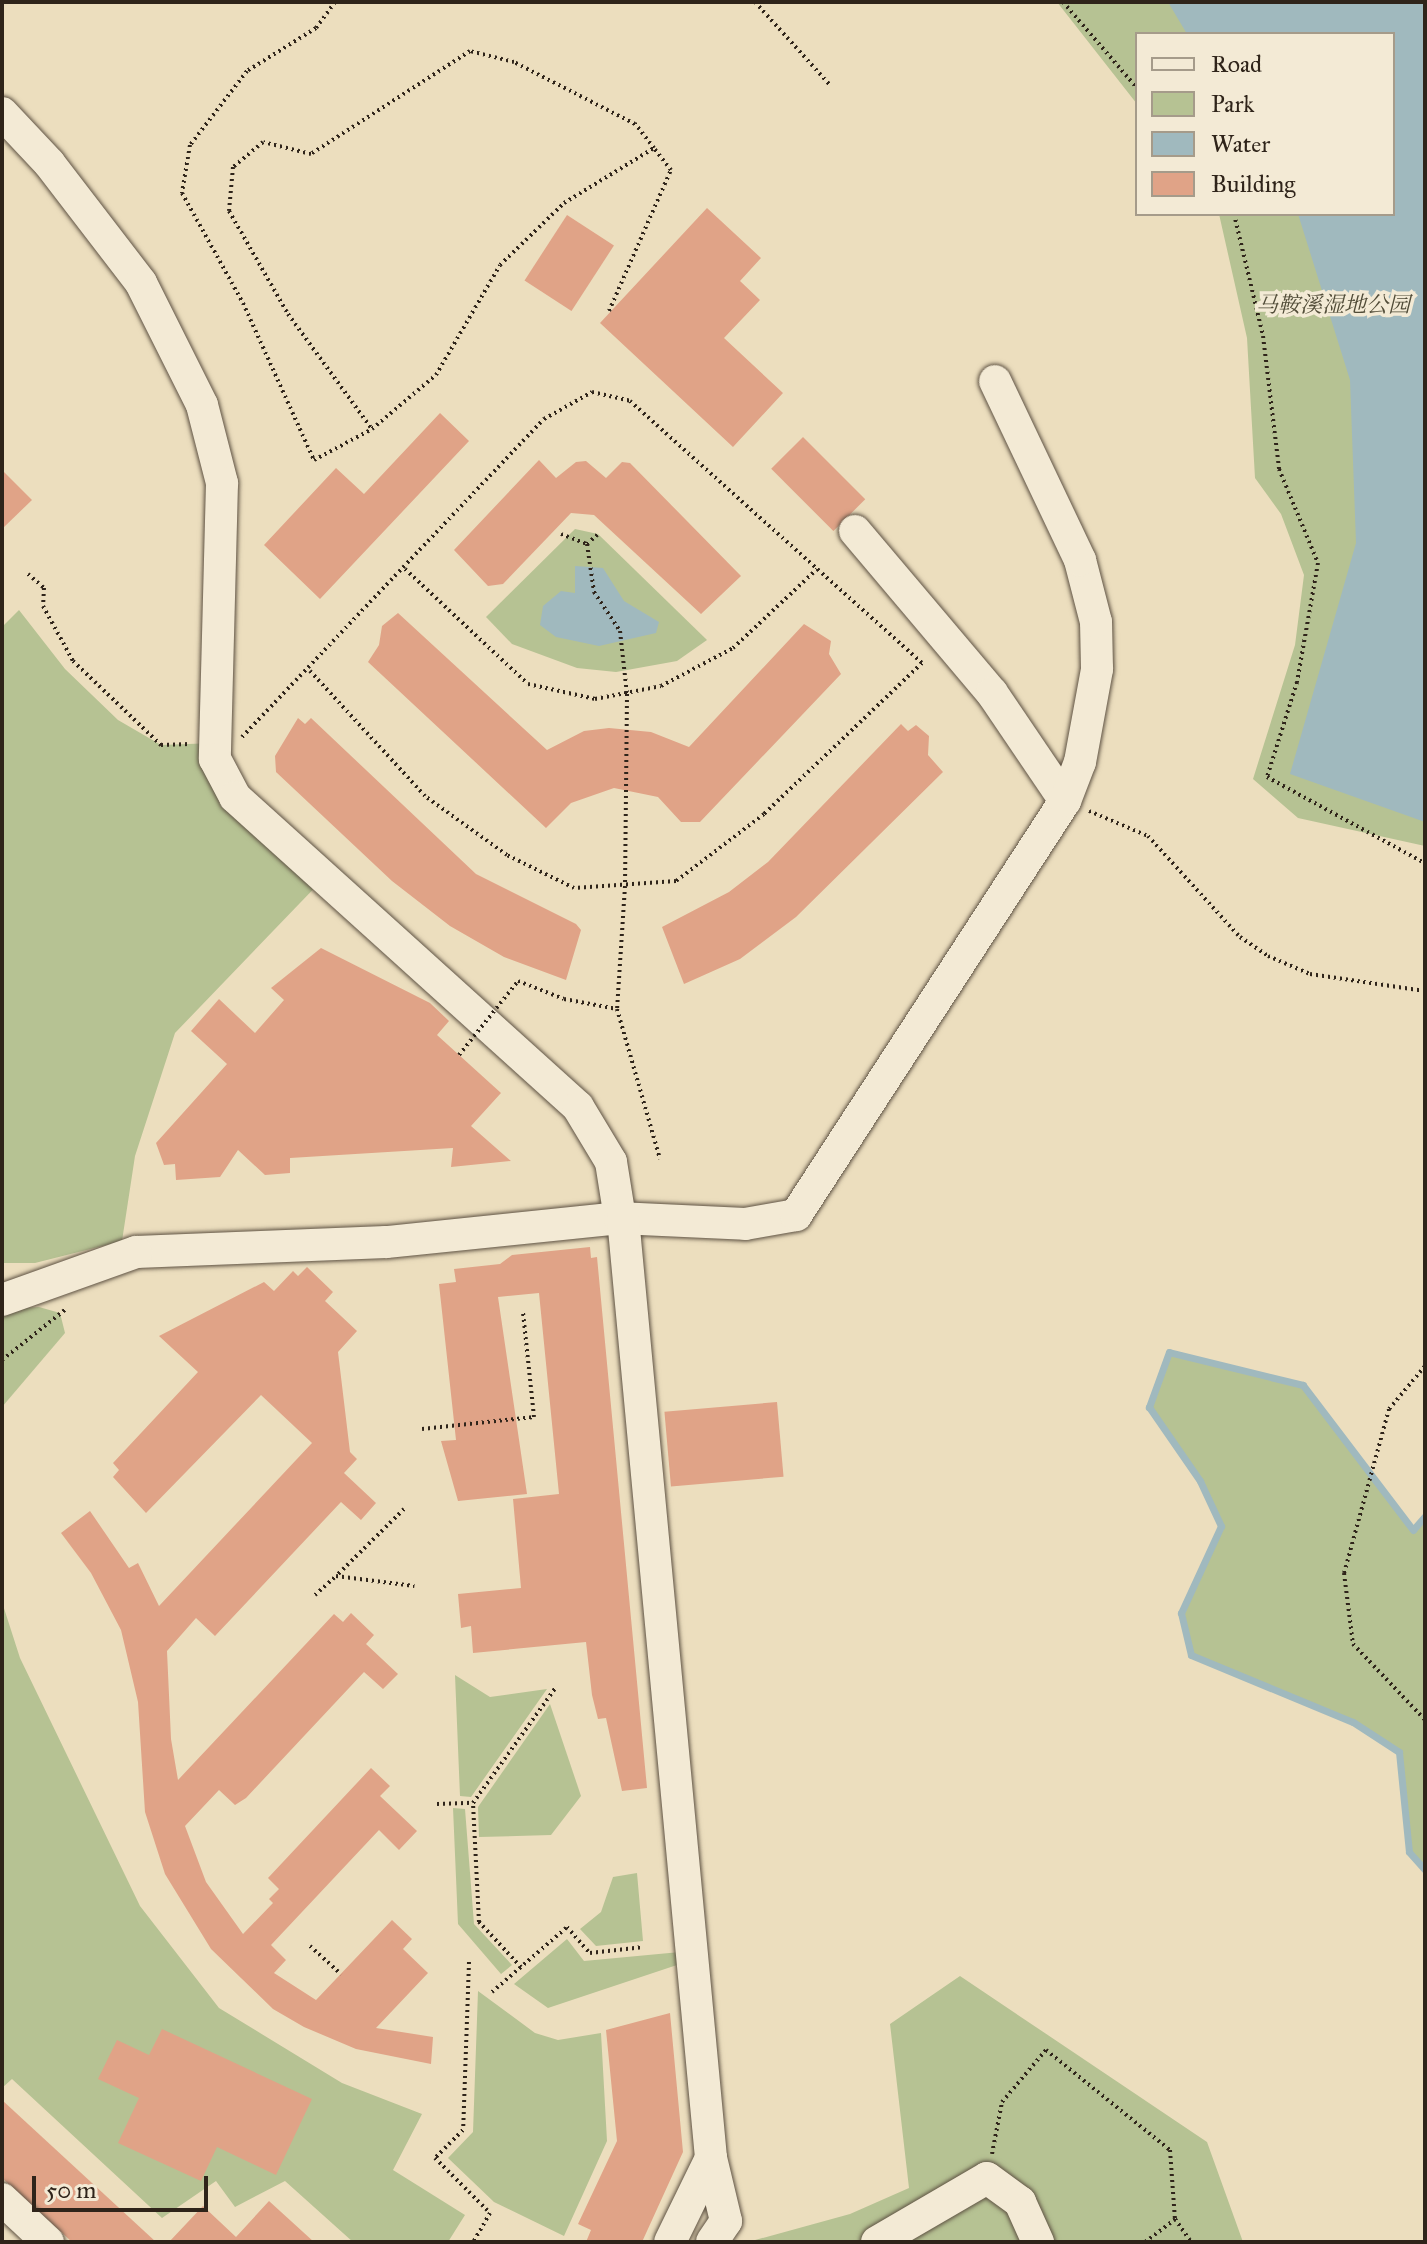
<!DOCTYPE html>
<html>
<head>
<meta charset="utf-8">
<style>
	body { margin:0 }
	#map { position:relative; width:1427px; height:2244px; overflow:hidden; background:#ecdebe; font-family:"IM FELL Great Primer","Noto Serif SC",serif }
	div>[style] { position:absolute }
	[style*='--x'] { left:calc(var(--x)*1px); top:calc(var(--y)*1px); width:calc(var(--w)*1px); rotate:calc(var(--a)*1deg) }
	.green>* { inset:0; background:#b6c293 }
	.water>* { inset:0; background:#a0b9be }
	.stream>* { height:7px; margin:-3.5px; padding:0 3.5px; transform-origin:3.5px; border-radius:3.5px; background:#a0b9be }
	.building>* { inset:0; background:#e0a387; transform-origin:0 0 }
	.path>* { height:4px; margin-top:-2px; transform-origin:0; background:repeating-linear-gradient(90deg,#2f241a 0 2px,transparent 0 6px) }
	.roads { filter:drop-shadow(0 0 2px #5e5243) drop-shadow(0 0 2px #5e5243) }
	.minor>* { height:32px; margin:-16px; padding:0 16px; transform-origin:16px; border-radius:16px; background:#f3ead5 }
	.path-bridge>* { height:4px; margin-top:-2px; transform-origin:0; background:repeating-linear-gradient(90deg,#2f241a 0 2px,transparent 0 6px) }
	span { translate:-50% -50%; white-space:nowrap; text-align:center; line-height:1.15; -webkit-text-stroke:7px #f3ead5; paint-order:stroke }
	.park-label { font-size:22px; color:#514c38; font-style:italic }
	.frame { position:absolute; inset:0; border:4px solid #2f241a; pointer-events:none }
	.legend { position:absolute; left:1135px; top:32px; width:260px; height:184px; box-sizing:border-box; background:#f3ead5; border:2px solid #a59b8a; margin:0; padding:10px 14px; list-style:none; font-size:24px; color:#2f241a }
	.legend li { display:flex; align-items:center; gap:16px; height:40px }
	.legend b { width:40px; border:2px solid #a59b8a }
	.scale { position:absolute; left:32px; top:2176px; width:176px; height:36px; box-sizing:border-box; border:4px solid #2f241a; border-top:0; padding-left:10px; font-size:24px; line-height:28px; white-space:nowrap; color:#2f241a; -webkit-text-stroke:6px #f3ead5; paint-order:stroke }
</style>
</head>
<body>
<div id="map">
	<div class="green">
		<i style="clip-path:polygon(1057px 2px,1425px 2px,1425px 846px,1298px 818px,1253px 779px,1295px 645px,1304px 575px,1281px 514px,1255px 478px,1247px 338px,1219px 214px,1393px 214px,1393px 34px,1137px 34px,1137px 104px)"></i>
		<i style="clip-path:polygon(575px 529px,598px 534px,707px 640px,677px 661px,616px 672px,577px 668px,512px 644px,486px 617px)"></i>
		<i style="clip-path:polygon(19px 610px,65px 669px,118px 720px,161px 745px,215px 743px,213px 763px,326px 876px,175px 1033px,135px 1156px,122px 1241px,35px 1263px,2px 1263px,2px 627px)"></i>
		<i style="clip-path:polygon(39px 1307px,60px 1313px,65px 1333px,2px 1407px,2px 1309px)"></i>
		<i style="clip-path:polygon(1169px 1352px,1303px 1385px,1413px 1529px,1425px 1516px,1425px 1870px,1409px 1852px,1399px 1752px,1353px 1722px,1191px 1655px,1181px 1613px,1221px 1526px,1200px 1481px,1149px 1407px)"></i>
		<i style="clip-path:polygon(2px 1602px,20px 1658px,140px 1906px,219px 2008px,342px 2083px,422px 2114px,393px 2170px,465px 2215px,448px 2242px,353px 2242px,285px 2181px,235px 2207px,216px 2181px,162px 2218px,12px 2079px,2px 2088px)"></i>
		<i style="clip-path:polygon(455px 1675px,490px 1697px,547px 1689px,471px 1797px,460px 1796px)"></i>
		<i style="clip-path:polygon(550px 1704px,581px 1796px,551px 1835px,479px 1837px,478px 1807px)"></i>
		<i style="clip-path:polygon(453px 1808px,465px 1809px,474px 1924px,512px 1965px,501px 1974px,458px 1924px)"></i>
		<i style="clip-path:polygon(637px 1873px,643px 1941px,596px 1946px,580px 1929px,601px 1912px,613px 1877px)"></i>
		<i style="clip-path:polygon(567px 1939px,584px 1961px,680px 1952px,680px 1964px,548px 2008px,514px 1984px)"></i>
		<i style="clip-path:polygon(960px 1976px,1207px 2142px,1243px 2242px,748px 2242px,850px 2214px,909px 2188px,890px 2024px)"></i>
		<i style="clip-path:polygon(478px 1991px,535px 2033px,558px 2040px,601px 2033px,607px 2141px,564px 2236px,494px 2202px,448px 2158px,473px 2132px)"></i>
	</div>
	<div class="water">
		<i style="clip-path:polygon(1168px 2px,1425px 2px,1425px 822px,1290px 774px,1356px 543px,1350px 380px,1298px 214px,1393px 214px,1393px 34px,1187px 34px)"></i>
		<i style="clip-path:polygon(575px 566px,603px 568px,624px 601px,659px 622px,656px 633px,599px 646px,556px 637px,540px 625px,543px 606px,561px 591px,575px 593px)"></i>
	</div>
	<div class="stream">
		<i style="--x:1425;--y:1516;--w:18;--a:131"></i>
		<i style="--x:1413;--y:1530;--w:182;--a:-127.2"></i>
		<i style="--x:1303;--y:1385;--w:138;--a:-166.2"></i>
		<i style="--x:1169;--y:1352;--w:59;--a:110"></i>
		<i style="--x:1149;--y:1407;--w:90;--a:55.4"></i>
		<i style="--x:1200;--y:1481;--w:50;--a:65"></i>
		<i style="--x:1221;--y:1526;--w:96;--a:114.7"></i>
		<i style="--x:1181;--y:1613;--w:43;--a:76.6"></i>
		<i style="--x:1191;--y:1655;--w:175;--a:22.5"></i>
		<i style="--x:1353;--y:1722;--w:55;--a:33.1"></i>
		<i style="--x:1399;--y:1752;--w:100;--a:84.3"></i>
		<i style="--x:1409;--y:1852;--w:24;--a:48"></i>
	</div>
	<div class="building">
		<i style="clip-path:polygon(707px 208px,761px 258px,740px 281px,760px 300px,724px 338px,783px 393px,733px 447px,600px 323px)"></i>
		<i style="left:567px;top:215px;width:56px;height:78px;rotate:33deg"></i>
		<i style="clip-path:polygon(440px 413px,469px 441px,320px 599px,264px 545px,336px 468px,364px 494px)"></i>
		<i style="left:803px;top:437px;width:88px;height:45px;rotate:45deg"></i>
		<i style="clip-path:polygon(539px 460px,556px 478px,576px 462px,586px 461px,606px 478px,622px 462px,630px 463px,741px 576px,701px 614px,594px 515px,571px 513px,503px 584px,488px 586px,454px 550px)"></i>
		<i style="clip-path:polygon(2px 470px,32px 500px,2px 529px)"></i>
		<i style="clip-path:polygon(398px 613px,547px 750px,584px 731px,609px 728px,651px 732px,689px 747px,804px 624px,831px 641px,829px 654px,841px 674px,700px 822px,681px 822px,658px 797px,614px 788px,571px 803px,546px 828px,368px 662px,379px 645px,382px 626px)"></i>
		<i style="clip-path:polygon(298px 718px,305px 724px,311px 718px,476px 874px,576px 924px,581px 930px,566px 980px,504px 957px,450px 926px,392px 881px,276px 772px,275px 756px)"></i>
		<i style="clip-path:polygon(901px 724px,908px 731px,916px 725px,929px 736px,928px 755px,943px 772px,796px 917px,740px 959px,684px 984px,662px 927px,729px 892px,768px 862px)"></i>
		<i style="clip-path:polygon(321px 948px,430px 1003px,449px 1021px,437px 1035px,501px 1093px,471px 1126px,511px 1161px,451px 1167px,453px 1148px,290px 1158px,290px 1173px,265px 1175px,238px 1150px,220px 1177px,176px 1180px,175px 1164px,164px 1165px,156px 1143px,227px 1064px,191px 1031px,219px 999px,255px 1033px,284px 1000px,271px 988px)"></i>
		<i style="clip-path:polygon(590px 1247px,591px 1258px,597px 1257px,647px 1788px,622px 1791px,606px 1718px,598px 1719px,592px 1695px,586px 1642px,473px 1653px,471px 1626px,461px 1628px,458px 1594px,521px 1588px,513px 1499px,559px 1494px,539px 1293px,498px 1297px,527px 1494px,458px 1501px,441px 1441px,456px 1440px,439px 1284px,456px 1282px,454px 1269px,500px 1264px,512px 1255px)"></i>
		<i style="clip-path:polygon(307px 1267px,333px 1292px,325px 1301px,357px 1331px,338px 1352px,350px 1452px,357px 1459px,344px 1473px,376px 1503px,361px 1520px,341px 1502px,215px 1636px,196px 1618px,167px 1651px,171px 1739px,178px 1780px,334px 1614px,343px 1622px,351px 1613px,374px 1635px,366px 1644px,398px 1674px,383px 1689px,364px 1672px,246px 1798px,235px 1805px,219px 1790px,185px 1826px,206px 1882px,243px 1934px,273px 1903px,269px 1899px,279px 1889px,268px 1878px,371px 1768px,390px 1786px,380px 1796px,417px 1831px,399px 1850px,379px 1830px,271px 1945px,286px 1960px,274px 1973px,316px 2000px,392px 1920px,412px 1939px,403px 1949px,428px 1973px,376px 2028px,433px 2037px,431px 2064px,356px 2049px,304px 2027px,273px 2009px,211px 1949px,165px 1874px,145px 1812px,138px 1702px,121px 1630px,91px 1573px,61px 1533px,90px 1511px,129px 1568px,138px 1563px,159px 1606px,312px 1443px,261px 1395px,146px 1513px,113px 1477px,119px 1470px,113px 1463px,198px 1372px,159px 1336px,264px 1282px,274px 1291px,293px 1271px,298px 1276px)"></i>
		<i style="left:777px;top:1402px;width:75px;height:113px;rotate:85deg"></i>
		<i style="clip-path:polygon(670px 2013px,683px 2152px,642px 2242px,586px 2242px,591px 2230px,578px 2224px,617px 2141px,606px 2030px)"></i>
		<i style="clip-path:polygon(162px 2029px,312px 2099px,276px 2175px,217px 2147px,201px 2181px,118px 2143px,139px 2098px,98px 2079px,117px 2040px,149px 2055px)"></i>
		<i style="clip-path:polygon(2px 2100px,156px 2242px,72px 2242px,2px 2178px)"></i>
		<i style="clip-path:polygon(269px 2201px,314px 2242px,169px 2242px,203px 2206px,236px 2237px)"></i>
	</div>
	<div class="path">
		<i style="--x:335;--y:2;--w:32;--a:126"></i>
		<i style="--x:316;--y:28;--w:81;--a:148.1"></i>
		<i style="--x:247;--y:71;--w:93;--a:127.6"></i>
		<i style="--x:190;--y:145;--w:49;--a:99.5"></i>
		<i style="--x:182;--y:193;--w:126;--a:61"></i>
		<i style="--x:243;--y:303;--w:172;--a:65.7"></i>
		<i style="--x:314;--y:460;--w:66;--a:-28.1"></i>
		<i style="--x:755;--y:2;--w:112;--a:47.9"></i>
		<i style="--x:1063;--y:2;--w:113;--a:49.3"></i>
		<i style="--x:1234;--y:214;--w:125;--a:76.6"></i>
		<i style="--x:1263;--y:336;--w:134;--a:83.1"></i>
		<i style="--x:1279;--y:469;--w:102;--a:67.5"></i>
		<i style="--x:1318;--y:563;--w:121;--a:100"></i>
		<i style="--x:1297;--y:682;--w:100;--a:107.5"></i>
		<i style="--x:1267;--y:777;--w:180;--a:28.6"></i>
		<i style="--x:609;--y:311;--w:154;--a:-66.3"></i>
		<i style="--x:671;--y:170;--w:28;--a:-128"></i>
		<i style="--x:654;--y:148;--w:31;--a:-128"></i>
		<i style="--x:635;--y:124;--w:136;--a:-152.9"></i>
		<i style="--x:514;--y:62;--w:45;--a:-166"></i>
		<i style="--x:470;--y:51;--w:189;--a:147.1"></i>
		<i style="--x:311;--y:154;--w:49;--a:-166"></i>
		<i style="--x:263;--y:142;--w:39;--a:140"></i>
		<i style="--x:233;--y:167;--w:44;--a:95.2"></i>
		<i style="--x:229;--y:211;--w:119;--a:60.2"></i>
		<i style="--x:288;--y:314;--w:142;--a:53.9"></i>
		<i style="--x:372;--y:429;--w:84;--a:-40.2"></i>
		<i style="--x:436;--y:375;--w:127;--a:-59.8"></i>
		<i style="--x:500;--y:265;--w:89;--a:-44.1"></i>
		<i style="--x:564;--y:203;--w:105;--a:-31.4"></i>
		<i style="--x:561;--y:534;--w:28;--a:21"></i>
		<i style="--x:587;--y:544;--w:49;--a:81.7"></i>
		<i style="--x:594;--y:592;--w:47;--a:56.3"></i>
		<i style="--x:620;--y:631;--w:63;--a:83.7"></i>
		<i style="--x:627;--y:694;--w:192;--a:90.6"></i>
		<i style="--x:625;--y:886;--w:123;--a:93.7"></i>
		<i style="--x:617;--y:1009;--w:156;--a:74"></i>
		<i style="--x:587;--y:544;--w:15;--a:-42"></i>
		<i style="--x:405;--y:569;--w:168;--a:43.1"></i>
		<i style="--x:528;--y:684;--w:69;--a:12.6"></i>
		<i style="--x:595;--y:699;--w:67;--a:-11.1"></i>
		<i style="--x:661;--y:686;--w:81;--a:-27.8"></i>
		<i style="--x:733;--y:648;--w:115;--a:-43.2"></i>
		<i style="--x:28;--y:574;--w:21;--a:41"></i>
		<i style="--x:44;--y:588;--w:18;--a:93"></i>
		<i style="--x:43;--y:606;--w:63;--a:61.4"></i>
		<i style="--x:73;--y:661;--w:122;--a:43.7"></i>
		<i style="--x:161;--y:745;--w:29;--a:-2"></i>
		<i style="--x:242;--y:737;--w:439;--a:-46.5"></i>
		<i style="--x:544;--y:419;--w:55;--a:-29.4"></i>
		<i style="--x:592;--y:392;--w:39;--a:13"></i>
		<i style="--x:630;--y:401;--w:392;--a:41.9"></i>
		<i style="--x:922;--y:663;--w:219;--a:136.3"></i>
		<i style="--x:764;--y:814;--w:111;--a:142.7"></i>
		<i style="--x:676;--y:881;--w:102;--a:176.1"></i>
		<i style="--x:574;--y:888;--w:75;--a:-153.8"></i>
		<i style="--x:507;--y:855;--w:101;--a:-144.3"></i>
		<i style="--x:425;--y:796;--w:170;--a:-132.6"></i>
		<i style="--x:1089;--y:811;--w:64;--a:23"></i>
		<i style="--x:1148;--y:836;--w:137;--a:47.7"></i>
		<i style="--x:1240;--y:937;--w:34;--a:34"></i>
		<i style="--x:1268;--y:956;--w:46;--a:23.2"></i>
		<i style="--x:1310;--y:974;--w:116;--a:8.4"></i>
		<i style="--x:518;--y:981;--w:49;--a:21.4"></i>
		<i style="--x:564;--y:999;--w:54;--a:10.7"></i>
		<i style="--x:2;--y:1360;--w:82;--a:-38.6"></i>
		<i style="--x:1425;--y:1366;--w:56;--a:129.9"></i>
		<i style="--x:1389;--y:1409;--w:170;--a:105.3"></i>
		<i style="--x:1344;--y:1573;--w:72;--a:82.8"></i>
		<i style="--x:1353;--y:1644;--w:105;--a:46.5"></i>
		<i style="--x:422;--y:1429;--w:113;--a:-6.1"></i>
		<i style="--x:534;--y:1417;--w:106;--a:-96"></i>
		<i style="--x:404;--y:1509;--w:95;--a:135.4"></i>
		<i style="--x:336;--y:1576;--w:79;--a:7.3"></i>
		<i style="--x:315;--y:1595;--w:28;--a:-42"></i>
		<i style="--x:437;--y:1804;--w:36;--a:-2"></i>
		<i style="--x:310;--y:1946;--w:42;--a:42.1"></i>
		<i style="--x:469;--y:1962;--w:168;--a:92"></i>
		<i style="--x:463;--y:2130;--w:40;--a:135"></i>
		<i style="--x:435;--y:2158;--w:78;--a:45"></i>
		<i style="--x:490;--y:2213;--w:34;--a:120"></i>
		<i style="--x:521;--y:1967;--w:62;--a:-133"></i>
		<i style="--x:479;--y:1922;--w:119;--a:-92.9"></i>
		<i style="--x:473;--y:1803;--w:143;--a:-54.4"></i>
		<i style="--x:492;--y:1992;--w:99;--a:-40.9"></i>
		<i style="--x:567;--y:1927;--w:35;--a:49"></i>
		<i style="--x:590;--y:1953;--w:54;--a:-6.3"></i>
		<i style="--x:992;--y:2154;--w:53;--a:-79.1"></i>
		<i style="--x:1002;--y:2102;--w:68;--a:-49.8"></i>
		<i style="--x:1046;--y:2050;--w:159;--a:38.9"></i>
		<i style="--x:1170;--y:2150;--w:69;--a:85.9"></i>
		<i style="--x:1175;--y:2219;--w:28;--a:55"></i>
		<i style="--x:1145;--y:2242;--w:38;--a:-37"></i>
	</div>
	<div class="roads">
		<div class="minor">
			<i style="--x:2;--y:113;--w:69;--a:46.8"></i>
			<i style="--x:49;--y:163;--w:151;--a:52.5"></i>
			<i style="--x:141;--y:283;--w:136;--a:63.4"></i>
			<i style="--x:202;--y:405;--w:81;--a:75.6"></i>
			<i style="--x:222;--y:483;--w:276;--a:91.5"></i>
			<i style="--x:215;--y:759;--w:43;--a:62.2"></i>
			<i style="--x:235;--y:797;--w:462;--a:42.1"></i>
			<i style="--x:578;--y:1107;--w:64;--a:59"></i>
			<i style="--x:611;--y:1162;--w:57;--a:80.9"></i>
			<i style="--x:620;--y:1218;--w:235;--a:174.1"></i>
			<i style="--x:386;--y:1242;--w:250;--a:177.7"></i>
			<i style="--x:136;--y:1252;--w:142;--a:160.3"></i>
			<i style="--x:855;--y:531;--w:212;--a:49.8"></i>
			<i style="--x:992;--y:693;--w:130;--a:55.9"></i>
			<i style="--x:620;--y:1218;--w:125;--a:2.7"></i>
			<i style="--x:745;--y:1224;--w:52;--a:-10"></i>
			<i style="--x:796;--y:1215;--w:494;--a:-57"></i>
			<i style="--x:1065;--y:801;--w:42;--a:-69"></i>
			<i style="--x:1080;--y:762;--w:95;--a:-79.6"></i>
			<i style="--x:1097;--y:669;--w:47;--a:-91.2"></i>
			<i style="--x:1096;--y:622;--w:64;--a:-104.5"></i>
			<i style="--x:1080;--y:560;--w:198;--a:-115.4"></i>
			<i style="--x:623;--y:1218;--w:944;--a:84.65"></i>
			<i style="--x:711;--y:2158;--w:93;--a:116"></i>
			<i style="--x:711;--y:2158;--w:65;--a:76.6"></i>
			<i style="--x:726;--y:2221;--w:25;--a:124"></i>
			<i style="--x:2;--y:2199;--w:63;--a:43.1"></i>
			<i style="--x:877;--y:2242;--w:127;--a:-30.2"></i>
			<i style="--x:987;--y:2178;--w:41;--a:36"></i>
			<i style="--x:1020;--y:2202;--w:44;--a:65.8"></i>
		</div>
	</div>
	<div class="path-bridge">
		<i style="--x:459;--y:1055;--w:95;--a:-51.4"></i>
	</div>
	<div class="park-label">
		<span style="left:1333px;top:305px">马鞍溪湿地公园</span>
	</div>
	<div class="frame"></div>
	<ul class="legend">
	<li><b style="height:10px;background:#f3ead5"></b>Road</li>
	<li><b style="height:22px;background:#b6c293"></b>Park</li>
	<li><b style="height:22px;background:#a0b9be"></b>Water</li>
	<li><b style="height:22px;background:#e0a387"></b>Building</li>
	</ul>
	<div class="scale">50 m</div>
</div>
</body>
</html>
